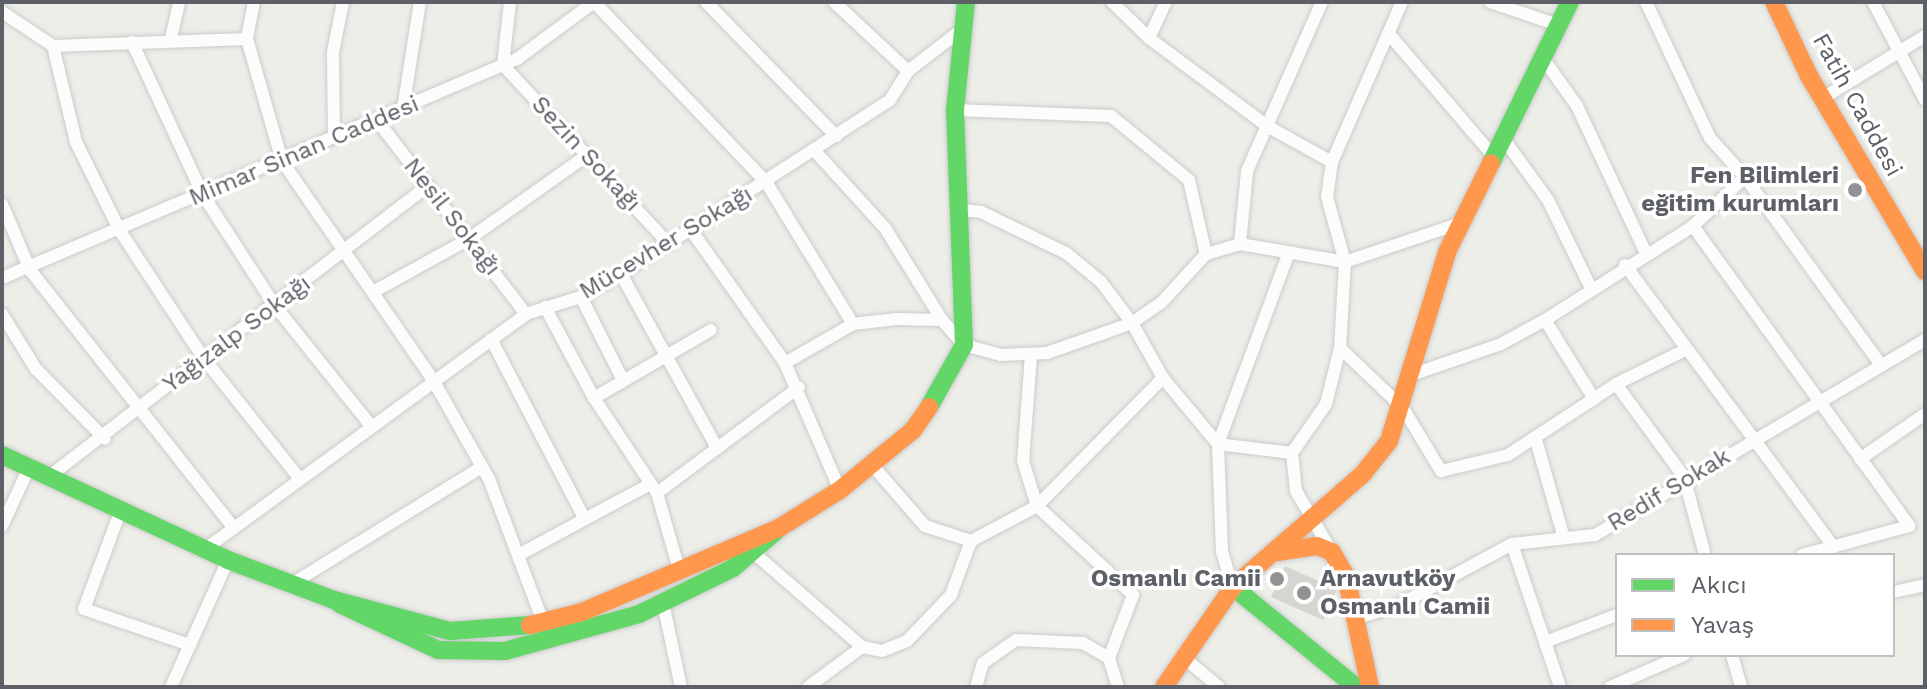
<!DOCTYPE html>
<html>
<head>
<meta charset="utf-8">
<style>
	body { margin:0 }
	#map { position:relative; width:1927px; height:689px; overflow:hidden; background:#eeeee9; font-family:"Work Sans",sans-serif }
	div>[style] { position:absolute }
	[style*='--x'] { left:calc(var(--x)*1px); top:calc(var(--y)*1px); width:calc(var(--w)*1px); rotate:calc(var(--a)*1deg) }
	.building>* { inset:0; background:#d6d5d2; transform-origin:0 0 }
	.roads { filter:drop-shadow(0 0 2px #cbcbcb) drop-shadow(0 0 2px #cbcbcb) }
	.street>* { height:12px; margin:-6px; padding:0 6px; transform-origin:6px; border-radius:6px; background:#fcfcfc }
	.fast>* { height:18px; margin:-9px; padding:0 9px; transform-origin:9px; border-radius:9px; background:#63d668 }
	.slow>* { height:18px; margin:-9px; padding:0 9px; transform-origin:9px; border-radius:9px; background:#ff974d }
	.dots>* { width:22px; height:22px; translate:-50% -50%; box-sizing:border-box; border:4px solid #fff; border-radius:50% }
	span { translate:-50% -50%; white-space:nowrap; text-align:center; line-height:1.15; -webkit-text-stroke:7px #fff; paint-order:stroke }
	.street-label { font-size:24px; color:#5d6167 }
	.poi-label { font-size:24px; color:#5d6167; font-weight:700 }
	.right { translate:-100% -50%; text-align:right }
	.left { translate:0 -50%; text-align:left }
	.frame { position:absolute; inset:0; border:4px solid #5d6167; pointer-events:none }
	.legend { position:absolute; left:1615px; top:553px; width:280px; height:104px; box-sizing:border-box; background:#fff; border:2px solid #bec0c2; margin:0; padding:10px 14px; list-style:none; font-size:24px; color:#5d6167 }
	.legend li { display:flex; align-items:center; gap:16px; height:40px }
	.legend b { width:40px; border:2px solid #bec0c2 }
</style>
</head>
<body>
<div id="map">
	<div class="building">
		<i style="left:1285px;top:566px;width:57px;height:34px;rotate:24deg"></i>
	</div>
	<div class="roads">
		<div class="street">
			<i style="--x:254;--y:2;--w:38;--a:101"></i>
			<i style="--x:247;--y:39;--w:127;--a:74"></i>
			<i style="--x:282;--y:161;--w:266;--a:55.4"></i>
			<i style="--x:433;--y:380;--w:114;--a:60.5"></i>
			<i style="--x:489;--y:479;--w:153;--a:69.3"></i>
			<i style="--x:510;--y:2;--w:63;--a:96.3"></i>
			<i style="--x:503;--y:65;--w:244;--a:47.2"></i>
			<i style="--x:594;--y:2;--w:249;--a:46.3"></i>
			<i style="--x:766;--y:182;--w:167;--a:58.5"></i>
			<i style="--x:706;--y:2;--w:187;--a:45.9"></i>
			<i style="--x:834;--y:2;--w:101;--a:43"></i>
			<i style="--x:1112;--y:2;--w:52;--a:44.2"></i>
			<i style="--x:1149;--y:38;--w:147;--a:36.7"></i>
			<i style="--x:1267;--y:126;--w:74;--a:29"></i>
			<i style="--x:1332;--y:162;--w:35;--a:98"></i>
			<i style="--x:1327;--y:197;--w:67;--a:74.5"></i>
			<i style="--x:1345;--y:262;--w:86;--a:93.3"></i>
			<i style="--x:1340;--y:348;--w:58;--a:104"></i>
			<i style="--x:1326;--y:404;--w:60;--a:124.8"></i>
			<i style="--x:1292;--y:453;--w:75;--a:-173.1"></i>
			<i style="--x:1218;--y:444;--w:202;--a:-69.7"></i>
			<i style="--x:1490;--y:2;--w:72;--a:18.7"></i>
			<i style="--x:1646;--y:2;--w:150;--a:64.8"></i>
			<i style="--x:1710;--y:138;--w:52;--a:48.1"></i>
			<i style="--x:1745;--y:177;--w:228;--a:54.1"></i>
			<i style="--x:1873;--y:2;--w:111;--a:62"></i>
			<i style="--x:2;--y:12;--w:61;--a:33.7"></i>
			<i style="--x:53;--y:46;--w:194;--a:-2.1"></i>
			<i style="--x:1389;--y:34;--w:162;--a:49.5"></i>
			<i style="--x:171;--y:38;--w:37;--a:-77"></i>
			<i style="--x:1149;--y:38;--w:40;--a:-65"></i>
			<i style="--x:132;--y:42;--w:169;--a:65.1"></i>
			<i style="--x:203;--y:195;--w:132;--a:57"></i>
			<i style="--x:275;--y:306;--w:154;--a:51.3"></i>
			<i style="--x:53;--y:46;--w:99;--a:76.5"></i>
			<i style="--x:76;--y:142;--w:99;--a:63.7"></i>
			<i style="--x:120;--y:231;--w:149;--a:56.7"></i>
			<i style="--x:202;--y:356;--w:157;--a:51.5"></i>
			<i style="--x:1542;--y:57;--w:60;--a:54.5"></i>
			<i style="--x:1577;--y:106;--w:162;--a:64.9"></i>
			<i style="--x:1823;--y:98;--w:119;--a:-31.3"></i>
			<i style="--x:403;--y:109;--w:108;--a:-81"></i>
			<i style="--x:955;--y:110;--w:156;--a:2.2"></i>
			<i style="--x:1111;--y:116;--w:101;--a:39.4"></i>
			<i style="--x:1189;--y:180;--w:76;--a:77.1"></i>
			<i style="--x:377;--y:120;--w:245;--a:52.5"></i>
			<i style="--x:334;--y:138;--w:86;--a:-90.7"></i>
			<i style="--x:333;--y:52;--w:51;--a:-78.7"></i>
			<i style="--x:1503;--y:138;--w:77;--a:54"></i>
			<i style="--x:1548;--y:200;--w:98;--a:64"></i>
			<i style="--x:814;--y:150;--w:105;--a:47.7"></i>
			<i style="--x:885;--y:228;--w:108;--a:58.2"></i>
			<i style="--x:1332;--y:162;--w:175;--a:-66.4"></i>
			<i style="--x:2;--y:204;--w:72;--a:67"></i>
			<i style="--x:30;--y:270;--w:326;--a:51.7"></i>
			<i style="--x:960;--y:210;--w:21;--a:5"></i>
			<i style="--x:981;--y:212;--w:94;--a:25.8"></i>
			<i style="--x:1066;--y:253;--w:45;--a:39.6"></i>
			<i style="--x:1101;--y:282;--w:51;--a:52.9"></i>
			<i style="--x:1132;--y:323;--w:63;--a:60.6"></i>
			<i style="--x:1163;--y:378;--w:86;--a:50.2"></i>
			<i style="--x:1218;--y:444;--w:108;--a:87.9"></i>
			<i style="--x:1222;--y:552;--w:37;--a:73"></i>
			<i style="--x:1693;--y:226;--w:370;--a:54.2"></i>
			<i style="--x:1909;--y:526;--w:111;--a:164.8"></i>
			<i style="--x:691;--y:230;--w:163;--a:54.7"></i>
			<i style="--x:785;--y:363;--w:138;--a:66.6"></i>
			<i style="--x:1240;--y:244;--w:73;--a:-84.5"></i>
			<i style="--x:1247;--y:171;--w:185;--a:-66.1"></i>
			<i style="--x:1625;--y:265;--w:351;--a:53.5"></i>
			<i style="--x:621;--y:274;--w:199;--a:61.1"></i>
			<i style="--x:2;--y:278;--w:560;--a:-23.04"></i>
			<i style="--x:517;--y:59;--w:96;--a:-36.5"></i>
			<i style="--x:373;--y:292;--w:110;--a:-28.9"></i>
			<i style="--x:469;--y:239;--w:145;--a:-35.4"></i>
			<i style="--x:581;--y:297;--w:93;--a:63.2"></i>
			<i style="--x:545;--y:307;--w:103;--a:61.7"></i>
			<i style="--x:594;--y:398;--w:114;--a:56.4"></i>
			<i style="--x:657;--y:493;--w:79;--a:73.9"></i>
			<i style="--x:2;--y:314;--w:65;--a:58.3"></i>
			<i style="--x:36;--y:369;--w:98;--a:45.4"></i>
			<i style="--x:1545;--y:320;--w:93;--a:58.2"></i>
			<i style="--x:491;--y:339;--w:199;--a:62.5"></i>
			<i style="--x:1340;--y:348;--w:87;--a:43.6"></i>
			<i style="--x:1403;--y:408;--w:74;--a:58.9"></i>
			<i style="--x:1441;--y:471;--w:69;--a:-13.4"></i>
			<i style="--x:1508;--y:455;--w:129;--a:-33.3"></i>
			<i style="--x:1616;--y:384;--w:79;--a:-26.2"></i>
			<i style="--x:1031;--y:355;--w:106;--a:94.3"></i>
			<i style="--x:1023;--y:461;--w:47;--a:72.7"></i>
			<i style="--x:1037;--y:506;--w:131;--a:42.8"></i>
			<i style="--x:1133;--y:595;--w:67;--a:110.9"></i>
			<i style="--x:1109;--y:658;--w:30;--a:73"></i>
			<i style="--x:785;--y:363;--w:78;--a:-29.8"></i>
			<i style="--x:853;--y:324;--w:44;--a:-6.5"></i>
			<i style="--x:897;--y:319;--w:45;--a:1.3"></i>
			<i style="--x:942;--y:320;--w:33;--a:49"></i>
			<i style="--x:964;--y:345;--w:38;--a:15"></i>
			<i style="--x:1001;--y:355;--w:46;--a:-2.5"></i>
			<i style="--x:1047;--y:353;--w:90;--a:-19.4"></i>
			<i style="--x:1132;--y:323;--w:35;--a:-35"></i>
			<i style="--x:1161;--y:303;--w:67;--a:-47.4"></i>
			<i style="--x:1206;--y:254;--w:35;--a:-16"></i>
			<i style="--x:1240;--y:244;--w:107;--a:9.7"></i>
			<i style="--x:1345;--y:262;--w:122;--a:-18.6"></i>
			<i style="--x:1411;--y:375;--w:95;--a:-19"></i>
			<i style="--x:1501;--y:344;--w:50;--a:-28.6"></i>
			<i style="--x:1545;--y:320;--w:175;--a:-32.4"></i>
			<i style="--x:1693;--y:226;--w:71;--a:-43.3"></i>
			<i style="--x:1616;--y:384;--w:115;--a:53.8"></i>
			<i style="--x:1684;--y:477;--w:81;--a:74.9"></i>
			<i style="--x:594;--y:398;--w:135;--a:-30.2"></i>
			<i style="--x:1536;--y:440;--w:102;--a:74.1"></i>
			<i style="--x:1292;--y:453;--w:38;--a:84"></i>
			<i style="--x:1296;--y:491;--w:71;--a:59.5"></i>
			<i style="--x:1860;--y:459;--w:79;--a:-34.7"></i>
			<i style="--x:873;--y:466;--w:79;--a:49.1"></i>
			<i style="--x:925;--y:526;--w:48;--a:18.1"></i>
			<i style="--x:971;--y:541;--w:75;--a:-27.9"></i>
			<i style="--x:1037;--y:506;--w:180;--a:-45.5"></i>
			<i style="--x:47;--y:478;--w:480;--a:-37.5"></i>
			<i style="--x:657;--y:493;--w:177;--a:-36.7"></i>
			<i style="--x:120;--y:512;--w:103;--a:110.4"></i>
			<i style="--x:84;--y:609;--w:112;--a:18.8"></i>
			<i style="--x:2;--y:526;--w:62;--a:-65.1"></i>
			<i style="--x:1512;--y:544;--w:151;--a:71.4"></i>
			<i style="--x:204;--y:550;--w:399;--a:-36.2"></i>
			<i style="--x:526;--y:314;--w:58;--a:-17.2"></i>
			<i style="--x:581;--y:297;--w:46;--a:-29.9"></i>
			<i style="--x:621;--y:274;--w:320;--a:-32.9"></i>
			<i style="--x:890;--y:100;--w:34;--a:-58"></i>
			<i style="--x:908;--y:71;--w:66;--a:-37.6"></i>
			<i style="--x:522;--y:553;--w:145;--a:-28.3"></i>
			<i style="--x:754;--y:553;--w:143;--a:41"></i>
			<i style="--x:290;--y:585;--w:225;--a:-31.6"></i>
			<i style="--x:1893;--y:592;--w:33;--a:-12"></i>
			<i style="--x:663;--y:603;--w:86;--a:77.9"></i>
			<i style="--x:1354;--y:619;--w:47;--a:-17.3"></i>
			<i style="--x:1399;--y:605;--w:128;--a:-28.4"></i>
			<i style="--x:1512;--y:544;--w:83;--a:-6.2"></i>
			<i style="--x:1595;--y:535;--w:383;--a:-30.6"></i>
			<i style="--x:1545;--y:642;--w:77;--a:-20.6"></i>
			<i style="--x:1732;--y:655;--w:33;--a:74"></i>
			<i style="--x:1182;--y:656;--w:48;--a:40"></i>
			<i style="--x:171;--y:687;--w:139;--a:-65.8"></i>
			<i style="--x:808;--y:687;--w:67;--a:-36.5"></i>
			<i style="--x:862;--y:647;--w:20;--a:11"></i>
			<i style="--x:882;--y:651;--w:27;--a:-22"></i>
			<i style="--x:907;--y:641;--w:64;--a:-46.3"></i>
			<i style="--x:951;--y:595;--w:58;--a:-69.7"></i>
			<i style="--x:976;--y:687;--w:25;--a:-74"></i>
			<i style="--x:983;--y:663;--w:40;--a:-34.9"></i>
			<i style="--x:1016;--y:640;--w:67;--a:2.6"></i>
			<i style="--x:1083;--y:643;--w:30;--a:30"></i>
			<i style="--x:1610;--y:687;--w:81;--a:-23.4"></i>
		</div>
		<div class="fast">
			<i style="--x:1491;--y:163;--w:179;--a:-63.9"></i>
			<i style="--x:929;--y:407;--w:71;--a:-60.6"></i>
			<i style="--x:964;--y:345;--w:235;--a:-92.2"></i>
			<i style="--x:955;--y:110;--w:109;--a:-84.2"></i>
			<i style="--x:2;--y:455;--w:249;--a:24.9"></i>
			<i style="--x:228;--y:560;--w:113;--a:20.7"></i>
			<i style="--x:334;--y:600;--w:120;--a:15"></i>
			<i style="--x:450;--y:631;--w:80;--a:-4.3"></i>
			<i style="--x:1233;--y:587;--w:159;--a:39.1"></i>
			<i style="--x:340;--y:604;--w:108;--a:25.1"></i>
			<i style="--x:438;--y:650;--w:67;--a:0.9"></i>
			<i style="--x:505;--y:651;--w:139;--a:-15.4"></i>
			<i style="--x:639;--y:614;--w:105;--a:-26.1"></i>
			<i style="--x:733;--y:568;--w:58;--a:-40.8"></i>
		</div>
		<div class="slow">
			<i style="--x:1774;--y:2;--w:82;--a:64.7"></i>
			<i style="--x:1809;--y:76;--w:227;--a:59.3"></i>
			<i style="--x:1278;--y:552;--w:39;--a:-9"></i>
			<i style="--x:1317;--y:546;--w:16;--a:22"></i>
			<i style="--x:1332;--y:552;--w:28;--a:60"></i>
			<i style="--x:1346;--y:576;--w:114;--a:77.8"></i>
			<i style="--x:530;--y:625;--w:54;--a:-14"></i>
			<i style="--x:582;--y:612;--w:214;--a:-23.1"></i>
			<i style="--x:779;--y:528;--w:72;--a:-31.9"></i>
			<i style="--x:840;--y:490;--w:94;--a:-39.4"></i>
			<i style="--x:913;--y:430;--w:28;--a:-55"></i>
			<i style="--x:1164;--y:687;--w:121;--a:-55.4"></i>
			<i style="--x:1233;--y:587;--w:171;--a:-41"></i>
			<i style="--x:1362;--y:475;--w:43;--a:-51.5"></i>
			<i style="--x:1389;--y:441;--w:198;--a:-72.9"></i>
			<i style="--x:1447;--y:252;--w:99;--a:-63.7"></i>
		</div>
	</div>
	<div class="dots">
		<i style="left:1855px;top:190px;background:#909294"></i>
		<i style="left:1277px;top:579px;background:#909294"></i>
		<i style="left:1304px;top:593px;background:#909294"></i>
	</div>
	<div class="street-label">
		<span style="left:1857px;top:105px;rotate:61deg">Fatih Caddesi</span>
		<span style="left:304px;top:151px;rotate:-23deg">Mimar Sinan Caddesi</span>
		<span style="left:586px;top:154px;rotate:47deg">Sezin Sokağı</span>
		<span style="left:452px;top:217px;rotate:52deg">Nesil Sokağı</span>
		<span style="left:666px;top:243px;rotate:-31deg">Mücevher Sokağı</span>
		<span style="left:237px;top:334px;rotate:-37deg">Yağızalp Sokağı</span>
		<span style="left:1669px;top:490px;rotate:-31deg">Redif Sokak</span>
	</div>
	<div class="poi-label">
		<span class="right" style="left:1839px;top:190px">Fen Bilimleri<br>eğitim kurumları</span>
		<span class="right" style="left:1261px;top:579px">Osmanlı Camii</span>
		<span class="left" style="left:1320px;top:593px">Arnavutköy<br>Osmanlı Camii</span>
	</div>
	<div class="frame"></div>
	<ul class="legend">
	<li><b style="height:10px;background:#63d668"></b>Akıcı</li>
	<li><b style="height:10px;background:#ff974d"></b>Yavaş</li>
	</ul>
</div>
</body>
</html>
